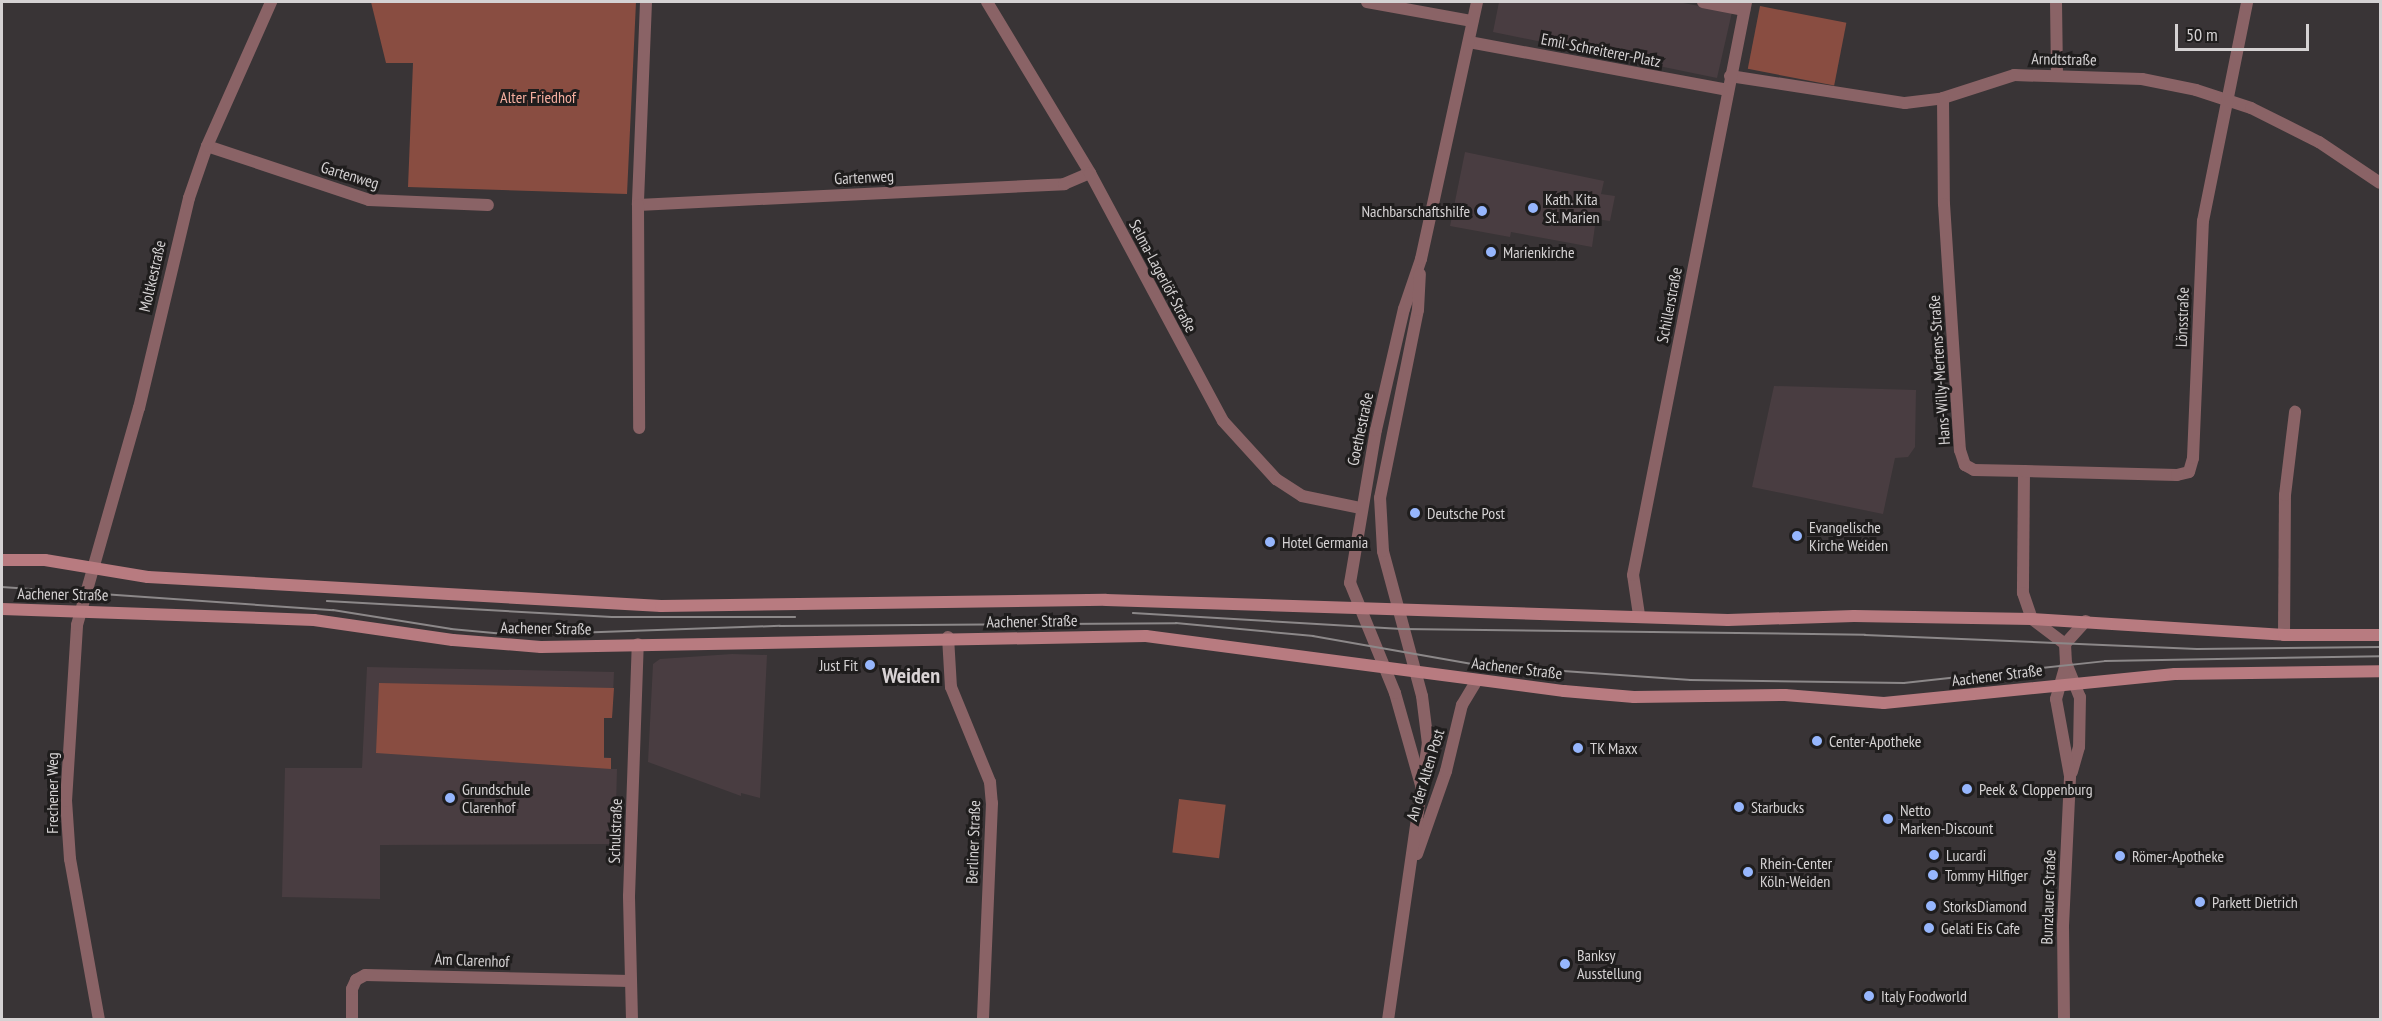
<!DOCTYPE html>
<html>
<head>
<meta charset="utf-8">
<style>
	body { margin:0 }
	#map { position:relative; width:2382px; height:1021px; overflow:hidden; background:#393436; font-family:"PT Sans Narrow",sans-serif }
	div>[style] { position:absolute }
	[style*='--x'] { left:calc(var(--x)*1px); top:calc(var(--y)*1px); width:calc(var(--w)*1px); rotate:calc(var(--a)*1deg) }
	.built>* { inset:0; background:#493d41 }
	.green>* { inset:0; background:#894d41; transform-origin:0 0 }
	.minor>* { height:12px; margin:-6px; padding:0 6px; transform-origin:6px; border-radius:6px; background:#8a6366 }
	.tertiary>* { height:12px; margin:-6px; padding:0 6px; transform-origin:6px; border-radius:6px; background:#8a6366 }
	.secondary>* { height:12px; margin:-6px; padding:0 6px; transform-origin:6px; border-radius:6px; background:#b87b80 }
	.tram>* { height:1.5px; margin:-0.75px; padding:0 0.75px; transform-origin:0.75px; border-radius:0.75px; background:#8c8889 }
	.dots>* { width:16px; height:16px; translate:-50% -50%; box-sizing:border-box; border:3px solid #1f1d1d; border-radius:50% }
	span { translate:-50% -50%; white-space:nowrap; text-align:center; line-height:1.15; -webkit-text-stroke:6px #1f1d1d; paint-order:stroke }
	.street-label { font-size:16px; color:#d5d2d3 }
	.park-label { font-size:16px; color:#f5afa0 }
	.poi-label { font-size:16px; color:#d5d2d3 }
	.left { translate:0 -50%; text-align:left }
	.right { translate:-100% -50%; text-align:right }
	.district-label { font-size:22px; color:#d9d3d5; font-weight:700 }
	.frame { position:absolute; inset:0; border:3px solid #d5d2d3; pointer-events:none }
	.scale { position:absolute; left:2175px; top:24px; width:134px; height:27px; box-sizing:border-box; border:3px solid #d5d2d3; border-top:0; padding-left:8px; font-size:18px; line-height:21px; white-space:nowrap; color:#d5d2d3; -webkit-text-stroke:4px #1f1d1d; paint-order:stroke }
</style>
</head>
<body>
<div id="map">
	<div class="built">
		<i style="clip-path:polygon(1499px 2px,1678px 2px,1732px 12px,1717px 78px,1493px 32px)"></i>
		<i style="clip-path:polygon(1465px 152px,1604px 181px,1601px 194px,1615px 196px,1610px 221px,1596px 219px,1592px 247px,1511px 232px,1510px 237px,1450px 226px)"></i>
		<i style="clip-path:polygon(1774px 386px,1916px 390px,1915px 447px,1908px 457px,1895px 458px,1883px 514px,1752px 487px)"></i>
		<i style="clip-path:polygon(732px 654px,767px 655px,760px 798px,741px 793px,741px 796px,648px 762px,653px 664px,660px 659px)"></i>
		<i style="clip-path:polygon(367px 667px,614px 672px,612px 718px,604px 718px,603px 757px,611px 758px,611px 769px,617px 769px,615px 844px,380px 845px,380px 899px,282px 897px,285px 768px,362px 768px)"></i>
	</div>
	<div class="green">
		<i style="clip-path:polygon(371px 2px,636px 2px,627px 194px,408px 187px,413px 63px,386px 63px)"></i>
		<i style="left:1760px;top:6px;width:88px;height:64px;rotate:11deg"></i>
		<i style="clip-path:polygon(379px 683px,614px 688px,612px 718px,604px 718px,604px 758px,611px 758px,611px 769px,376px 753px)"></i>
		<i style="left:1179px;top:799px;width:47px;height:54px;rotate:7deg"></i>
	</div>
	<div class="minor">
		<i style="--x:646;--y:2;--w:203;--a:92.3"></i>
		<i style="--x:638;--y:205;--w:427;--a:-2.8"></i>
		<i style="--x:1064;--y:184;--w:28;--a:-23"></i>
		<i style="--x:987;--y:2;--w:200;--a:58.9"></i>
		<i style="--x:1090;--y:173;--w:281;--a:61.8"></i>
		<i style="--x:1223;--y:421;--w:79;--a:47.6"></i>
		<i style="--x:1276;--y:479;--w:31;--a:33"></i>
		<i style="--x:1302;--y:496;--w:59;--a:11.7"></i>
		<i style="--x:1367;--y:2;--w:107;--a:10.3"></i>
		<i style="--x:1703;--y:2;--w:42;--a:11"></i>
		<i style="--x:2056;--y:2;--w:74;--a:89.2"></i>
		<i style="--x:1469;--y:42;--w:262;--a:10.5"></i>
		<i style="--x:1730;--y:76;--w:177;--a:8.8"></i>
		<i style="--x:1905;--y:103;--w:38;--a:-7"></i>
		<i style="--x:1943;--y:98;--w:75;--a:-17.9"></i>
		<i style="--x:2014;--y:75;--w:128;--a:1.8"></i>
		<i style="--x:2142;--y:79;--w:55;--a:11.5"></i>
		<i style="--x:2196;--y:90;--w:58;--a:18.1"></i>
		<i style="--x:2251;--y:108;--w:76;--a:26.6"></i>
		<i style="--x:2319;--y:142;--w:73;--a:33.9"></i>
		<i style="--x:1943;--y:98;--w:106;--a:89.5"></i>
		<i style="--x:1944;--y:204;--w:247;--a:86.3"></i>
		<i style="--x:1960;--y:450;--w:16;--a:72"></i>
		<i style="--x:1965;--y:465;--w:10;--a:29"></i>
		<i style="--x:1974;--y:470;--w:50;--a:1.1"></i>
		<i style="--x:2024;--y:471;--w:122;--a:90.5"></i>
		<i style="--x:2023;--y:593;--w:28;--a:71"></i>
		<i style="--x:2032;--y:619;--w:41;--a:37.1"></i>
		<i style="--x:207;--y:146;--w:171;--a:18.4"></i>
		<i style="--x:369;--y:200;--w:119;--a:2.4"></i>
		<i style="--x:638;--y:205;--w:223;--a:89.7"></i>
		<i style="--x:2024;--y:471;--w:153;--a:1.5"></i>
		<i style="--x:2177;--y:475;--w:12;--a:-14"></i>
		<i style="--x:2189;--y:472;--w:15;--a:-74"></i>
		<i style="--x:2193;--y:458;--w:237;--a:-87.6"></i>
		<i style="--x:2203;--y:221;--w:223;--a:-78.6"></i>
		<i style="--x:1639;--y:615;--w:40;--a:-98.5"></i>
		<i style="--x:1633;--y:575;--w:584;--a:-78.84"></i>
		<i style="--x:2284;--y:635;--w:140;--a:-89.6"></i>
		<i style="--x:2285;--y:495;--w:84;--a:-83.1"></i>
		<i style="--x:948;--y:637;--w:50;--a:86.6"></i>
		<i style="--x:951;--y:687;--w:103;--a:67.7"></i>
		<i style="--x:990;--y:782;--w:21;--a:85"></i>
		<i style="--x:992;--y:803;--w:217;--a:92.4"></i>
		<i style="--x:2066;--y:663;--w:37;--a:68"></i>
		<i style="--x:2080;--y:697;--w:50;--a:91.1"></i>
		<i style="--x:2079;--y:747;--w:26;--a:106"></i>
		<i style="--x:352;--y:1020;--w:31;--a:-90"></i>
		<i style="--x:352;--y:989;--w:10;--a:-66"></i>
		<i style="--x:356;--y:980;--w:10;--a:-29"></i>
		<i style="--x:365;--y:975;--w:265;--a:1.3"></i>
		<i style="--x:632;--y:1020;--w:124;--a:-91.4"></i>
		<i style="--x:629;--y:896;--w:252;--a:-88"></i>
		<i style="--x:2064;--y:1020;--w:94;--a:-90.6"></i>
		<i style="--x:2063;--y:926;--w:150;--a:-87.3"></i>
		<i style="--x:2070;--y:776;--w:78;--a:-100.3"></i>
		<i style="--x:2056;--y:699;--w:37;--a:-74"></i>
		<i style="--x:2066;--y:663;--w:19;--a:-93"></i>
		<i style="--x:2065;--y:644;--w:31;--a:-48"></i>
	</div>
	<div class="tertiary">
		<i style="--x:1421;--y:785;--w:96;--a:-105.8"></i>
		<i style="--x:1395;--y:693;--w:119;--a:-112.2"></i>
		<i style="--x:1350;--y:583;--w:155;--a:-80.4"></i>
		<i style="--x:1376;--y:430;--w:124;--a:-77"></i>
		<i style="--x:1404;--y:309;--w:53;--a:-71.2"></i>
		<i style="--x:1421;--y:259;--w:263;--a:-77.7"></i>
		<i style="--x:1417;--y:854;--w:88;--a:-70.7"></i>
		<i style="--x:1446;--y:771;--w:68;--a:-76.4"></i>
		<i style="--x:1462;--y:705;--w:29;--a:-59"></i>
		<i style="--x:99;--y:1020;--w:164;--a:-100.2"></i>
		<i style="--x:70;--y:859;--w:58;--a:-93.9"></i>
		<i style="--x:66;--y:801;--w:176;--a:-86.4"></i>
		<i style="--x:77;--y:625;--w:226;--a:-74.1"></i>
		<i style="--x:139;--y:408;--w:216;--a:-76.6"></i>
		<i style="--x:189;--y:198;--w:55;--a:-70.9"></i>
		<i style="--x:207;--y:146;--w:158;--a:-66"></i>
		<i style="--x:1388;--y:1020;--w:279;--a:-81.8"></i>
		<i style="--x:1428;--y:744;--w:48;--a:-97.1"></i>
		<i style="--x:1422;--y:696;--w:150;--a:-105.1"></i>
		<i style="--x:1383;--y:551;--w:53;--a:-93.2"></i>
		<i style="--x:1380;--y:498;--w:192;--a:-78.6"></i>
		<i style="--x:1418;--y:310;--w:36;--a:-87"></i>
	</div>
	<div class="secondary">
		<i style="--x:2;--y:560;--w:43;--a:0"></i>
		<i style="--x:45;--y:560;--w:104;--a:9.4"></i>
		<i style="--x:148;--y:577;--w:514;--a:3.24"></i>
		<i style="--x:661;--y:606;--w:445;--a:-0.8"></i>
		<i style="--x:1106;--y:600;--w:622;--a:1.84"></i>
		<i style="--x:1728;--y:620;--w:126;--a:-1.8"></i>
		<i style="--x:1854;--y:616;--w:178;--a:1"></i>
		<i style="--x:2032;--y:619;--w:253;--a:3.6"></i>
		<i style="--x:2284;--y:635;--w:96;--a:0"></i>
		<i style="--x:2;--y:609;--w:312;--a:2"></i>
		<i style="--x:314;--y:620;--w:140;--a:8.2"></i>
		<i style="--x:453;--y:640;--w:88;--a:4.5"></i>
		<i style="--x:541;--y:647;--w:605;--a:-1.04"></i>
		<i style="--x:1146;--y:636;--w:422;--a:7.5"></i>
		<i style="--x:1564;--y:691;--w:70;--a:4.9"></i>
		<i style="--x:1634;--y:697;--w:151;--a:-0.8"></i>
		<i style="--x:1785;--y:695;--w:99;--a:4.6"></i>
		<i style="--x:1884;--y:703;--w:292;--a:-5.7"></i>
		<i style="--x:2175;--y:674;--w:205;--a:-0.8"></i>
	</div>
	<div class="tram">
		<i style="--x:2;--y:587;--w:332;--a:4"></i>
		<i style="--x:333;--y:610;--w:120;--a:9.1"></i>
		<i style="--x:451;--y:629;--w:65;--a:5.3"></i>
		<i style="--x:516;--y:635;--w:264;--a:-2"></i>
		<i style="--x:780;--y:626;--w:396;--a:-0.4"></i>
		<i style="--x:1176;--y:623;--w:138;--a:5.4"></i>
		<i style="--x:1313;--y:636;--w:167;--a:10"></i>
		<i style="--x:1477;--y:665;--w:214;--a:4"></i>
		<i style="--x:1690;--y:680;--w:214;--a:0.8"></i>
		<i style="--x:1904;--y:683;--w:202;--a:-6.2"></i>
		<i style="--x:2105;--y:661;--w:275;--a:-1"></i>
		<i style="--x:327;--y:601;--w:285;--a:3.2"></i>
		<i style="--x:612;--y:617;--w:183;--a:0"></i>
		<i style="--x:1133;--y:613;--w:269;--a:3.4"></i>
		<i style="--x:1402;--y:629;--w:463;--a:0.7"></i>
		<i style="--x:1865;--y:635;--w:332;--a:2.4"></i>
		<i style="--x:2197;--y:649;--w:183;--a:-0.6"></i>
	</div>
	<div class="dots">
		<i style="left:1533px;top:208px;background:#96b6fd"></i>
		<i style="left:1482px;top:211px;background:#96b6fd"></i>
		<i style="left:1491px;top:252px;background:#96b6fd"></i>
		<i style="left:1415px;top:513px;background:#96b6fd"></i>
		<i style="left:1797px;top:536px;background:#96b6fd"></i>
		<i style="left:1270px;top:542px;background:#96b6fd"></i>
		<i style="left:870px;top:665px;background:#96b6fd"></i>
		<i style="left:1817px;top:741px;background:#96b6fd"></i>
		<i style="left:1578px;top:748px;background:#96b6fd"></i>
		<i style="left:1967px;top:789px;background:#96b6fd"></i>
		<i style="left:450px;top:798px;background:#96b6fd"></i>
		<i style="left:1739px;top:807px;background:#96b6fd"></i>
		<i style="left:1888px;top:819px;background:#96b6fd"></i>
		<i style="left:1934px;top:855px;background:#96b6fd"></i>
		<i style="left:2120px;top:856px;background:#96b6fd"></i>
		<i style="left:1748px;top:872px;background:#96b6fd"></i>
		<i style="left:1933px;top:875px;background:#96b6fd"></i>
		<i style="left:2200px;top:902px;background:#96b6fd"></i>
		<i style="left:1931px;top:906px;background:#96b6fd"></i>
		<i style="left:1929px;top:928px;background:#96b6fd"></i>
		<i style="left:1565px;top:964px;background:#96b6fd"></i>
		<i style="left:1869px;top:996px;background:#96b6fd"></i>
	</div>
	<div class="street-label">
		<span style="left:1601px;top:50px;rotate:11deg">Emil-Schreiterer-Platz</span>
		<span style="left:2064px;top:59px;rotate:1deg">Arndtstraße</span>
		<span style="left:350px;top:175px;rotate:17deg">Gartenweg</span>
		<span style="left:864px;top:177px;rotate:-3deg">Gartenweg</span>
		<span style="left:152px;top:276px;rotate:-77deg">Moltkestraße</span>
		<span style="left:1163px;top:276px;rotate:62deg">Selma-Lagerlöf-Straße</span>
		<span style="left:1669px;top:305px;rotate:-79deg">Schillerstraße</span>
		<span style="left:2182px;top:317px;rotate:-88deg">Lönsstraße</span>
		<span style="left:1939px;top:370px;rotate:-94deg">Hans-Willy-Mertens-Straße</span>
		<span style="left:1360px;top:429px;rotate:-78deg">Goethestraße</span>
		<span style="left:63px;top:594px;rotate:1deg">Aachener Straße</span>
		<span style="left:1032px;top:621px;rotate:-1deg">Aachener Straße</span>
		<span style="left:546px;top:628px;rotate:1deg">Aachener Straße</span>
		<span style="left:1517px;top:668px;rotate:7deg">Aachener Straße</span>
		<span style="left:1997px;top:675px;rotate:-7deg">Aachener Straße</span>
		<span style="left:1425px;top:775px;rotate:-73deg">An der Alten Post</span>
		<span style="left:52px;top:793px;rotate:-90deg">Frechener Weg</span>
		<span style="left:615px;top:831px;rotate:-88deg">Schulstraße</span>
		<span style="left:973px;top:842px;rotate:-88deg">Berliner Straße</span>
		<span style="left:2048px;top:897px;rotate:-88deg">Bunzlauer Straße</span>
		<span style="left:472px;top:960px;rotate:2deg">Am Clarenhof</span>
	</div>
	<div class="park-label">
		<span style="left:538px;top:97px">Alter Friedhof</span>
	</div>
	<div class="poi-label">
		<span class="left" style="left:1545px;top:208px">Kath. Kita<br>St. Marien</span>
		<span class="right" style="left:1470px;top:211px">Nachbarschaftshilfe</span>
		<span class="left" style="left:1503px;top:252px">Marienkirche</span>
		<span class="left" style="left:1427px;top:513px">Deutsche Post</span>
		<span class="left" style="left:1809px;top:536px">Evangelische<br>Kirche Weiden</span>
		<span class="left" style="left:1282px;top:542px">Hotel Germania</span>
		<span class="right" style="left:858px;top:665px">Just Fit</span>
		<span class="left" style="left:1829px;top:741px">Center-Apotheke</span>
		<span class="left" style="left:1590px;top:748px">TK Maxx</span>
		<span class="left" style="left:462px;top:798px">Grundschule<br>Clarenhof</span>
		<span class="left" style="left:1979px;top:789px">Peek &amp; Cloppenburg</span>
		<span class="left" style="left:1751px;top:807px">Starbucks</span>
		<span class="left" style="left:1900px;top:819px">Netto<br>Marken-Discount</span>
		<span class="left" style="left:1946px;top:855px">Lucardi</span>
		<span class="left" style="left:2132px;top:856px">Römer-Apotheke</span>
		<span class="left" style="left:1760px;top:872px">Rhein-Center<br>Köln-Weiden</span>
		<span class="left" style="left:1945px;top:875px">Tommy Hilfiger</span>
		<span class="left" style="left:2212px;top:902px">Parkett Dietrich</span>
		<span class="left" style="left:1943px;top:906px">StorksDiamond</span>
		<span class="left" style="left:1941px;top:928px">Gelati Eis Cafe</span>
		<span class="left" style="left:1577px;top:964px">Banksy<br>Ausstellung</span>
		<span class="left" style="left:1881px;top:996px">Italy Foodworld</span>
	</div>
	<div class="district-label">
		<span style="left:911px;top:676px">Weiden</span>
	</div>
	<div class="frame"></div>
	<div class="scale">50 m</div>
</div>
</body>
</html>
